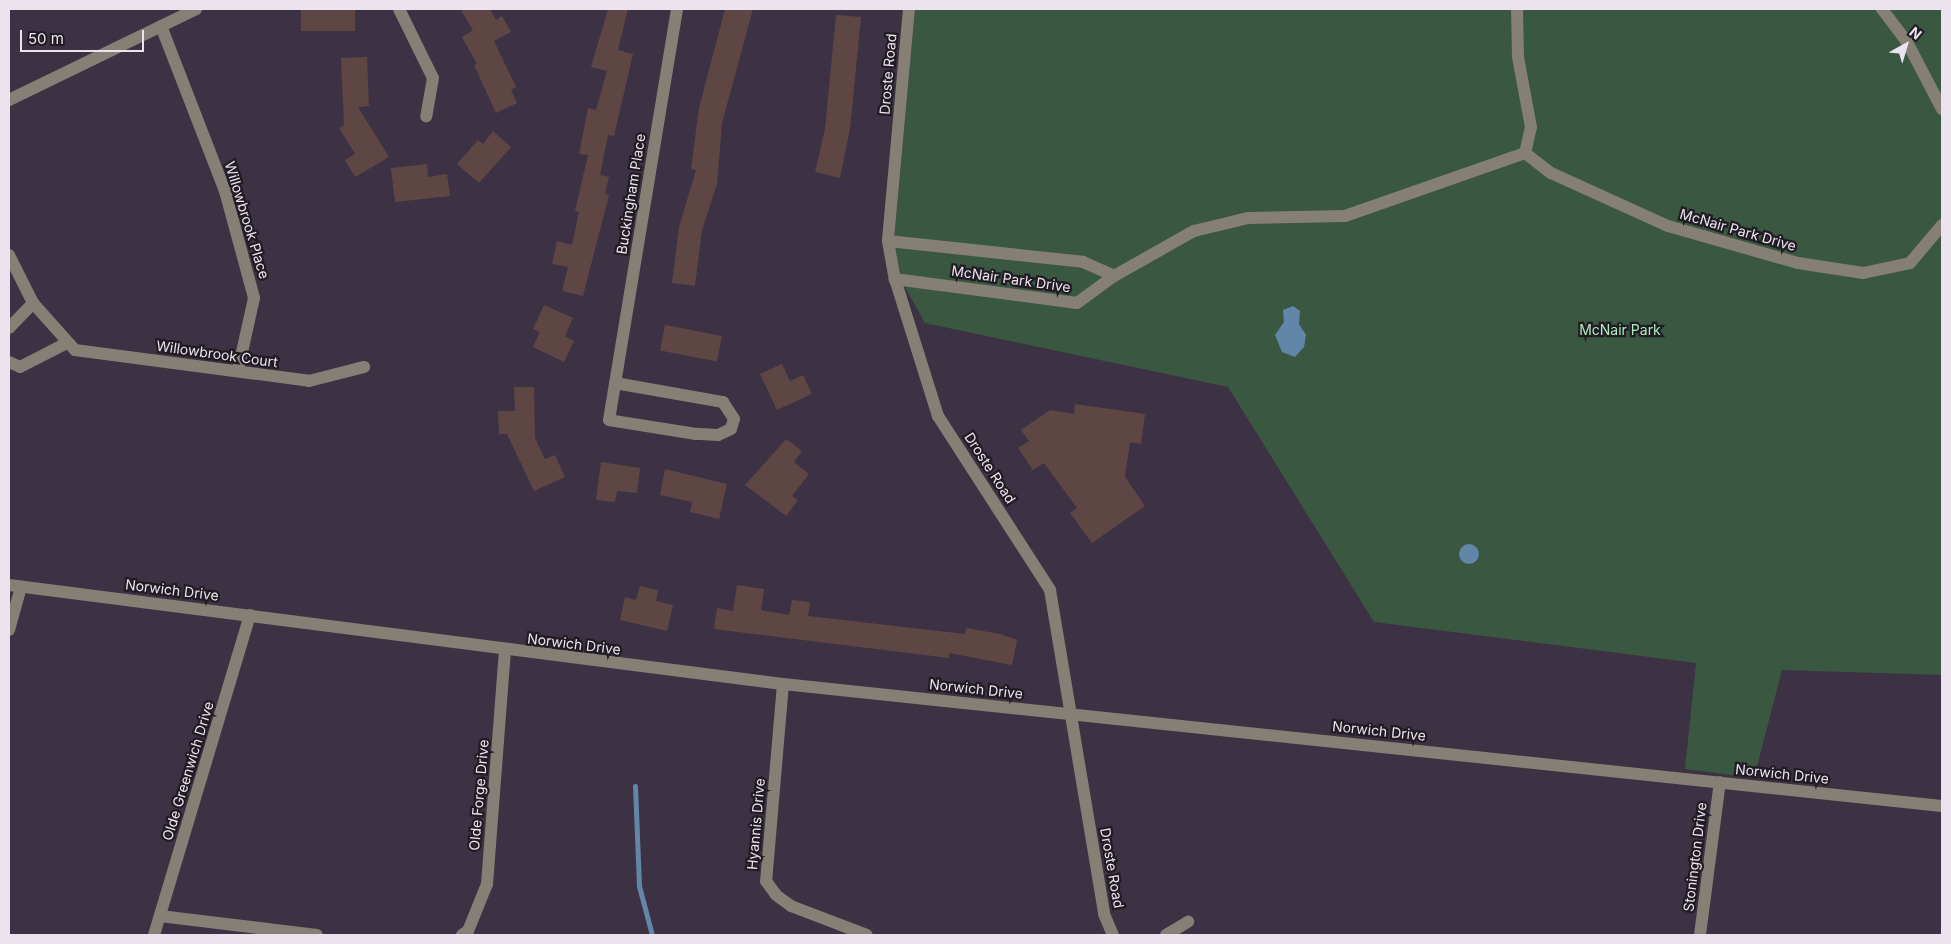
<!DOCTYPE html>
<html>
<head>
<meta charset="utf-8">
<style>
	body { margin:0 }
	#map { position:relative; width:1951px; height:944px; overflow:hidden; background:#3d3243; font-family:Inter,sans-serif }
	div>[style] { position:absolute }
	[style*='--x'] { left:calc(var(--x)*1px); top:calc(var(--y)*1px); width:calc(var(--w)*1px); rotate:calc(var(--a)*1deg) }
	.green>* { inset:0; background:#3a5741 }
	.water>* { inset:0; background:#6286a8 }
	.round { border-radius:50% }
	.stream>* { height:5px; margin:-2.5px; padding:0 2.5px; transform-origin:2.5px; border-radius:2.5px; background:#6286a8 }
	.building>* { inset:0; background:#5e4645; transform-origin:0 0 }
	.minor>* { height:12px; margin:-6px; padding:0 6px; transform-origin:6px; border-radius:6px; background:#857f76 }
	span { translate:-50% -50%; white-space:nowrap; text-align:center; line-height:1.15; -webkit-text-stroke:4.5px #211c24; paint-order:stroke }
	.street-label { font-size:14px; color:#ebe3ee }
	.park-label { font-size:14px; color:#abedba }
	.frame { position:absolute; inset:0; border:10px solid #ebe3ee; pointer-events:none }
	.north { position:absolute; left:1881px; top:20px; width:50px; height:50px; -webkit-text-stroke:4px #211c24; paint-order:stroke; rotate:39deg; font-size:14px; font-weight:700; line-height:20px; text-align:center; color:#ebe3ee }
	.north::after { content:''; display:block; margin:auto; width:18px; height:22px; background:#ebe3ee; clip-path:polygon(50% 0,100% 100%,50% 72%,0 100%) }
	.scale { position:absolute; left:20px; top:30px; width:124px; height:22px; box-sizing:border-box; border:2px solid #ebe3ee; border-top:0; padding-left:6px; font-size:15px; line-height:18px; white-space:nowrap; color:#ebe3ee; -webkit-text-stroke:4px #211c24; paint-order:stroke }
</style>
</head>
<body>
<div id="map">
	<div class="green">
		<i style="clip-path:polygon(915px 9px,1942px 9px,1942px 675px,1782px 670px,1754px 778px,1685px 769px,1696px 663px,1374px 622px,1228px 387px,925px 323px,892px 264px)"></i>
	</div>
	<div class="water">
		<i style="clip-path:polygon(1293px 306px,1300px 311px,1299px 324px,1306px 335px,1304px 347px,1295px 357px,1282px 352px,1275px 335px,1284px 322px,1283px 310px)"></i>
		<i class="round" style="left:1459px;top:544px;width:20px;height:20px"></i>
	</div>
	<div class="stream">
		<i style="--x:635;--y:786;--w:100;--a:87.7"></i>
		<i style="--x:639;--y:886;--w:51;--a:75.1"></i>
	</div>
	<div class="building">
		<i style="left:301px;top:9px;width:54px;height:22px"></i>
		<i style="clip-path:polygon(460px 9px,490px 9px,496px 20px,502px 16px,511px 32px,494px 41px,516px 87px,511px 90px,517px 103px,496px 113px,474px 65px,477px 64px,462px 37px,473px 30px)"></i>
		<i style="clip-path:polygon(608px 9px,628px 9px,618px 50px,633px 54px,614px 136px,608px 135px,600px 175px,609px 177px,605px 194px,609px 195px,583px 296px,562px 291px,568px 267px,552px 264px,557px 241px,572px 245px,579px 212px,575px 211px,588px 155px,579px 154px,588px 108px,596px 110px,607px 71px,591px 67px)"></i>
		<i style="clip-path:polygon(725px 9px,753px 9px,722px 123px,717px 184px,702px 230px,695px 286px,672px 283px,679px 227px,696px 170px,691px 169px,699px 108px)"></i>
		<i style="clip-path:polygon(836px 15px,861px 17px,850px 129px,840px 178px,815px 172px,825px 129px)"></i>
		<i style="clip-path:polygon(367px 57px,369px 106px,358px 107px,389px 157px,355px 177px,345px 160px,355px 154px,339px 128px,344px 125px,341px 58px)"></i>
		<i style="clip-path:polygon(493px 131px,511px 147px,479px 183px,457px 164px,478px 140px,483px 144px)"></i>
		<i style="clip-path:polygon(427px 164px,428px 177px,447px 174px,450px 196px,395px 202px,391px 168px)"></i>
		<i style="clip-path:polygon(544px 305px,573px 318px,565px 336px,574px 341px,564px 362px,533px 347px,540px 332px,533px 329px)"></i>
		<i style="left:665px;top:325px;width:58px;height:26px;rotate:11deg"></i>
		<i style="clip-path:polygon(782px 364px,790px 381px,803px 375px,812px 394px,777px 410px,760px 374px)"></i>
		<i style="clip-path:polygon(514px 387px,534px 387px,535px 438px,545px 459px,555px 455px,565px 477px,534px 491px,507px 434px,499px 434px,498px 411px,515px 411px)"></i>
		<i style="clip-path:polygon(1075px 404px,1145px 414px,1141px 444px,1130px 442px,1125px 477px,1145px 506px,1092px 543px,1070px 513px,1077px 508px,1044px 463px,1033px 470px,1018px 448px,1029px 441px,1021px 430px,1050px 410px,1074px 414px)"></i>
		<i style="clip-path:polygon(786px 439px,802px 451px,794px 462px,809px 474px,792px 496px,798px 500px,786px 516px,745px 485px)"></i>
		<i style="clip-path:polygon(601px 462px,640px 468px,637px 493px,617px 491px,615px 502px,596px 500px)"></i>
		<i style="clip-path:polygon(665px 469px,727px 484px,719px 519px,690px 512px,692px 502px,660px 495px)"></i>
		<i style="clip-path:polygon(737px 585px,764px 589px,761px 610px,789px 615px,792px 600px,810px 602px,808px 616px,965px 634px,966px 628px,1000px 634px,1017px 640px,1012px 665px,949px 653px,949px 658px,714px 629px,717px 608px,733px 611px)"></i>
		<i style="clip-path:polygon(640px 586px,658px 590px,656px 601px,673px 605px,667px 631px,620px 620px,625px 597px,636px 600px)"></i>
	</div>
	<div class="minor">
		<i style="--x:399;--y:9;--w:77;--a:63.8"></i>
		<i style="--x:433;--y:78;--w:39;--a:100"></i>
		<i style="--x:909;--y:9;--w:233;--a:95.2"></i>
		<i style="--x:888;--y:241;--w:39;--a:80"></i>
		<i style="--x:895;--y:279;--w:144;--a:72.6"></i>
		<i style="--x:938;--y:416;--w:207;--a:57.2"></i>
		<i style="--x:1050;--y:590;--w:328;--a:80.5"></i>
		<i style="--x:1104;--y:914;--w:23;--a:67"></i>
		<i style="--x:1517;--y:9;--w:48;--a:88.8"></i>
		<i style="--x:1518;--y:57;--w:71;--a:79.5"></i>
		<i style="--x:1531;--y:127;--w:27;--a:103"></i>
		<i style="--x:1525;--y:153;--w:33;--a:38"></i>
		<i style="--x:1551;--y:173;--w:128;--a:24.4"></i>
		<i style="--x:1668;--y:226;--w:135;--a:15.9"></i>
		<i style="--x:1798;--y:263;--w:66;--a:8.7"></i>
		<i style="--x:1863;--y:273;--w:48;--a:-12"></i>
		<i style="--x:1910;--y:263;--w:50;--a:-49.9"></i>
		<i style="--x:1882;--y:9;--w:41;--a:52.9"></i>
		<i style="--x:1907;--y:42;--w:76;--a:62.4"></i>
		<i style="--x:161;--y:26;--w:177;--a:68.8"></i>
		<i style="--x:225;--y:191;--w:111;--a:74.8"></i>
		<i style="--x:254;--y:298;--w:74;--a:102.5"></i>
		<i style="--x:9;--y:100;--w:208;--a:-25.9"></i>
		<i style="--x:888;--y:241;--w:196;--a:6.1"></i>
		<i style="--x:1083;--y:262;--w:34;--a:24"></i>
		<i style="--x:1114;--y:276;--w:46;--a:143.9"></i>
		<i style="--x:1077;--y:303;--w:184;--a:-172.5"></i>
		<i style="--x:9;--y:255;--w:54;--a:63.4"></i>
		<i style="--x:33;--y:303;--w:63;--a:48.2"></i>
		<i style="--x:75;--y:350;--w:236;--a:7.5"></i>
		<i style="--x:309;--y:381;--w:57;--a:-14.3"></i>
		<i style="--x:1114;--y:276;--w:92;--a:-29.4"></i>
		<i style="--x:1194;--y:231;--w:56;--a:-13.5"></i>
		<i style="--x:1248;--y:218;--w:97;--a:-1.2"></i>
		<i style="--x:1345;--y:216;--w:191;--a:-19.3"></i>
		<i style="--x:9;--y:328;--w:35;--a:-46"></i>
		<i style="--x:9;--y:362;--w:12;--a:24"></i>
		<i style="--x:20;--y:367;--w:53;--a:-27.1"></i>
		<i style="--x:615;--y:383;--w:110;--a:10"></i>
		<i style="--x:723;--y:402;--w:20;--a:57"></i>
		<i style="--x:734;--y:419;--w:10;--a:107"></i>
		<i style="--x:731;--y:429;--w:14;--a:155"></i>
		<i style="--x:718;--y:435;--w:22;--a:-177"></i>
		<i style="--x:696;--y:434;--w:88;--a:-170.9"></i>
		<i style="--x:609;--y:420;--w:417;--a:-80.6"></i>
		<i style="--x:9;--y:585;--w:780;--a:7.29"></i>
		<i style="--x:783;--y:684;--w:1165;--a:6.01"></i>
		<i style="--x:9;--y:630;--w:45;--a:-74.4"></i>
		<i style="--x:783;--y:684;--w:198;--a:94.9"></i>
		<i style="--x:766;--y:881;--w:17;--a:54"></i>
		<i style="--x:776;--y:895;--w:19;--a:36"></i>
		<i style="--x:791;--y:906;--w:81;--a:20.9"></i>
		<i style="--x:160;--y:916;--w:158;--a:6.9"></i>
		<i style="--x:154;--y:935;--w:334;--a:-73.3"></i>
		<i style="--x:462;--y:935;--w:7;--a:-34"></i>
		<i style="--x:468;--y:931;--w:51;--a:-68"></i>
		<i style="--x:487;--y:884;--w:235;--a:-85.6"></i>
		<i style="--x:1166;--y:935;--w:26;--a:-31"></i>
		<i style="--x:1700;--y:935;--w:154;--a:-82.6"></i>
	</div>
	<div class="street-label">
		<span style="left:888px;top:74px;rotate:-85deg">Droste Road</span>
		<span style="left:631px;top:194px;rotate:-81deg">Buckingham Place</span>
		<span style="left:247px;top:220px;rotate:73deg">Willowbrook Place</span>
		<span style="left:1738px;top:230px;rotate:16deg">McNair Park Drive</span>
		<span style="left:1011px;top:279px;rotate:8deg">McNair Park Drive</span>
		<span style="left:217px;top:354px;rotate:8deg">Willowbrook Court</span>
		<span style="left:990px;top:468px;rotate:57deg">Droste Road</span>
		<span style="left:172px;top:590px;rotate:7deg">Norwich Drive</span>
		<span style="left:574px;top:644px;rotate:7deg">Norwich Drive</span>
		<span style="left:976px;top:689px;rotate:6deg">Norwich Drive</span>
		<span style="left:1379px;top:731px;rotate:6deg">Norwich Drive</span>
		<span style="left:188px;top:771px;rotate:-73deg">Olde Greenwich Drive</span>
		<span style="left:1782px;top:774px;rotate:6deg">Norwich Drive</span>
		<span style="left:479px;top:795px;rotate:-85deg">Olde Forge Drive</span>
		<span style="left:756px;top:824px;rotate:-85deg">Hyannis Drive</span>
		<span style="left:1695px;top:857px;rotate:-83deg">Stonington Drive</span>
		<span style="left:1112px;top:868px;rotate:80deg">Droste Road</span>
	</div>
	<div class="park-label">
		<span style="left:1620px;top:330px">McNair Park</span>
	</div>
	<div class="frame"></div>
	<div class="north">N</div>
	<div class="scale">50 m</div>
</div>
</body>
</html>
